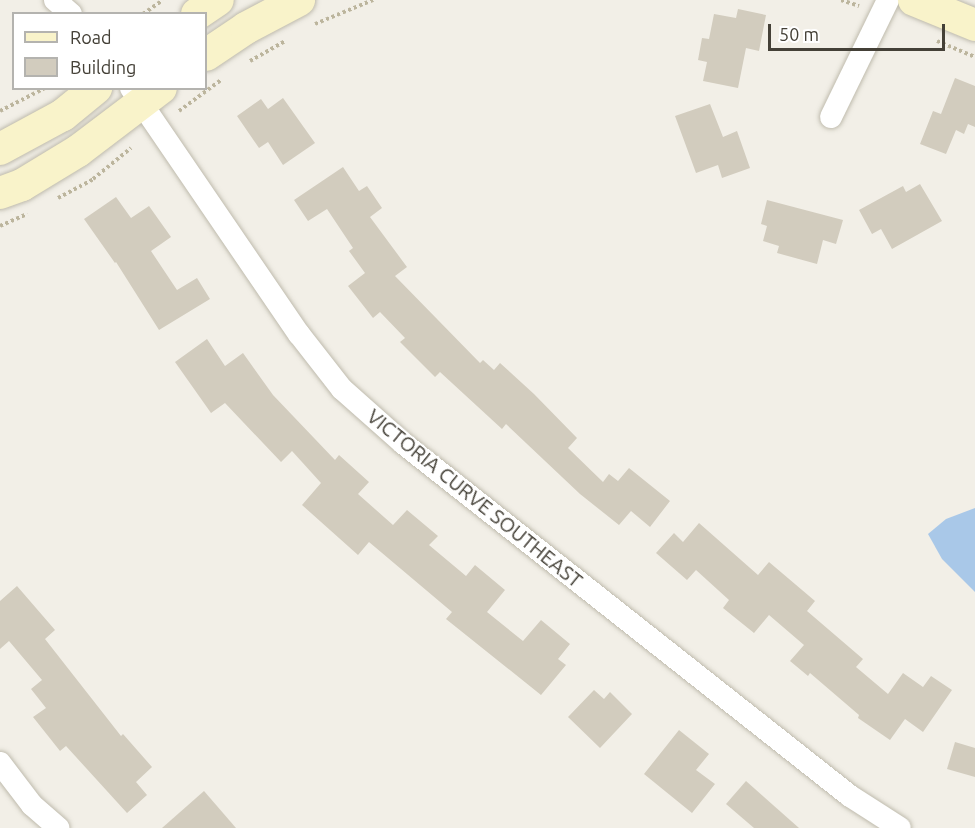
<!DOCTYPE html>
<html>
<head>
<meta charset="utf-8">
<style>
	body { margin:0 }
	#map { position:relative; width:975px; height:828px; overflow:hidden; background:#f2efe7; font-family:Ubuntu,sans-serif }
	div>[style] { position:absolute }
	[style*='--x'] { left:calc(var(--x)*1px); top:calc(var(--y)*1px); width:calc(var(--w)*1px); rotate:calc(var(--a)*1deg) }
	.water>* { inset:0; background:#a9c8e8 }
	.building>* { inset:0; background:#d2ccbe }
	.path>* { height:4px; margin-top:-2px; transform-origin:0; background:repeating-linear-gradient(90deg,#bcb59d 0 3px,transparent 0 6px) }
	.roads { filter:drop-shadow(0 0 2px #bfbbad) drop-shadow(0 0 2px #bfbbad) }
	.street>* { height:22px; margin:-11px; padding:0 11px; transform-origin:11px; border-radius:11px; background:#fff }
	.secondary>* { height:32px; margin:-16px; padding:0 16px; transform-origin:16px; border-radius:16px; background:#f9f3ca }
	span { translate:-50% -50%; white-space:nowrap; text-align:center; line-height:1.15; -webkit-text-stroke:4.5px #fff; paint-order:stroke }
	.street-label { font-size:20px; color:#444037 }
	.legend { position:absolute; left:12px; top:12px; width:195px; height:78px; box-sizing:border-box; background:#fff; border:2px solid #b4b3af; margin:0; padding:8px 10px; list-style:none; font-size:18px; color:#444037 }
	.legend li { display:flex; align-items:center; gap:12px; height:30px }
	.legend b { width:30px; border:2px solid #b4b3af }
	.scale { position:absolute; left:768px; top:24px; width:177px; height:27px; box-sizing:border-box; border:3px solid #444037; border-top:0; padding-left:8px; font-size:18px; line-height:21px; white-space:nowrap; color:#444037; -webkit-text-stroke:4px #fff; paint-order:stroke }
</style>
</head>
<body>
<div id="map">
	<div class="water">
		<i style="clip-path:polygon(975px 508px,975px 592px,942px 559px,928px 534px,946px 519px)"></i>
	</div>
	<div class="building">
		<i style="clip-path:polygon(738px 9px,766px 15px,759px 51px,746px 48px,738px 88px,703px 81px,707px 62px,698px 60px,702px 38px,709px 39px,714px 14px,736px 18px)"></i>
		<i style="clip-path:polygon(955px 78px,975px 86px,975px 127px,968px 124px,964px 134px,956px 130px,946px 154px,920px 144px,933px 111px,941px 114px)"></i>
		<i style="clip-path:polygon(283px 98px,315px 143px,283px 165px,268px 142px,259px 148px,237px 116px,261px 99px,268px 109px)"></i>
		<i style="clip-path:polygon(710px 104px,723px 137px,737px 131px,750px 168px,722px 178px,718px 165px,696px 173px,675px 116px)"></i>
		<i style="clip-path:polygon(343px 167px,359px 191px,367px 186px,382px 208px,370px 217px,407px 267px,395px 276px,480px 363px,483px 360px,494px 370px,500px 363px,534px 394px,577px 438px,568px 448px,603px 482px,609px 474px,618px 481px,629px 468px,670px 501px,650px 527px,631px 511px,619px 525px,580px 494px,506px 424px,502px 429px,440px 372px,435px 377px,400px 342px,405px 338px,380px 312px,373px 318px,348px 286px,365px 273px,349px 251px,353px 248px,327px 209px,308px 221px,294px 200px)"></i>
		<i style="clip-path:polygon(920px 184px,942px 221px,892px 249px,881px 229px,872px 234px,859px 210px,903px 186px,906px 192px)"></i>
		<i style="clip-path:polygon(116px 197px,131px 218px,149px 206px,171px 237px,151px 251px,177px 290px,197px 278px,210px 299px,159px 330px,116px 262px,115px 263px,84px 219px)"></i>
		<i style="clip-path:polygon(767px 200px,843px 220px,836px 244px,823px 240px,817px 264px,777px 253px,779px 246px,763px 241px,767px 226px,761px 224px)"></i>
		<i style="clip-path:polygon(207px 339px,225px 366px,243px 353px,273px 395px,335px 460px,339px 455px,369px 482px,358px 494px,393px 525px,407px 510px,438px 536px,429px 545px,466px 576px,475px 565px,505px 590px,487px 612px,523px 641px,541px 620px,570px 644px,558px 659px,566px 665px,541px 695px,446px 619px,452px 612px,369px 542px,358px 555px,302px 505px,321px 483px,292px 451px,281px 462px,225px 403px,211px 413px,175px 362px)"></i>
		<i style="clip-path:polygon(699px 523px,758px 575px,769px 562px,815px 601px,807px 611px,863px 659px,856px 667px,888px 694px,903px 673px,923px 687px,931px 676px,952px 690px,923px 732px,905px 719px,890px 740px,858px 718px,859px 715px,810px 673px,808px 676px,790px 661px,804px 645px,769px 615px,754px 633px,723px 608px,729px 600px,696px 570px,687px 580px,656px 553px,674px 533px,683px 542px)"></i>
		<i style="clip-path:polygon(17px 586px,55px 630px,45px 639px,121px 736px,123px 734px,152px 767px,136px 782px,147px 795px,127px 813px,66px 746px,60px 751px,33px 717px,46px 708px,31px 689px,42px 680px,9px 641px,0 649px,0 601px)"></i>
		<i style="clip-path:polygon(594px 690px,604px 699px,610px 692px,632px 714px,600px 748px,568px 717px)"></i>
		<i style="clip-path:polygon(679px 730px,709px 754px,696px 770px,715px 784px,692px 813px,644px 774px)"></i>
		<i style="clip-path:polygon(955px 742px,975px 748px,975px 777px,947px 769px)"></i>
		<i style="clip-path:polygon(746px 781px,799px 828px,754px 828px,726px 804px)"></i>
		<i style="clip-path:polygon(204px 791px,236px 828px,162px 828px)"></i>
	</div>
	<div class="path">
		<i style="--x:841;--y:0;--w:19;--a:18"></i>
		<i style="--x:143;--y:14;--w:24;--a:-35"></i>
		<i style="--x:315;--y:24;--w:63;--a:-22.5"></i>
		<i style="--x:937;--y:41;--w:41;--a:22.8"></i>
		<i style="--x:250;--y:61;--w:40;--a:-29.7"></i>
		<i style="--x:0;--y:111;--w:51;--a:-27.1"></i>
		<i style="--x:179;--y:111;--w:52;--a:-36.4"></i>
		<i style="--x:58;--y:198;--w:40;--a:-28"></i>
		<i style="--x:93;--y:179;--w:49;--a:-39.2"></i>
		<i style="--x:0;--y:226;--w:30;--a:-24"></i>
	</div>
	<div class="roads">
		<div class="street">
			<i style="--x:55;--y:0;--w:21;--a:41"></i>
			<i style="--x:131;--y:88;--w:298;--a:55.7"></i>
			<i style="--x:299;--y:334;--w:70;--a:52"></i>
			<i style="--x:342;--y:389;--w:83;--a:41.6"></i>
			<i style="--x:404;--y:444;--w:568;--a:38.28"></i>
			<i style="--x:850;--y:796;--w:59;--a:32.6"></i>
			<i style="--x:831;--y:117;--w:130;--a:-64"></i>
			<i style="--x:0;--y:763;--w:53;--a:52.7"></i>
			<i style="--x:32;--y:805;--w:35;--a:41"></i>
		</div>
		<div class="secondary">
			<i style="--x:914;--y:0;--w:66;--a:22.3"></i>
			<i style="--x:197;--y:14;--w:25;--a:-34"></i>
			<i style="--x:206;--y:55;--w:48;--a:-34"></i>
			<i style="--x:246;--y:28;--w:60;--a:-27.8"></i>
			<i style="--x:0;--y:149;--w:72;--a:-28.4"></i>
			<i style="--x:63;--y:115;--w:43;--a:-39.3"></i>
			<i style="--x:0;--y:193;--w:23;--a:-20"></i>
			<i style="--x:22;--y:185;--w:66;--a:-31.3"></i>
			<i style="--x:78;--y:151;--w:104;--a:-37.2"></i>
		</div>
	</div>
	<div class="street-label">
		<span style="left:475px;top:498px;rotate:39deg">VICTORIA CURVE SOUTHEAST</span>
	</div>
	<ul class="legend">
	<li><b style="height:8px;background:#f9f3ca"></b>Road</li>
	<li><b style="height:16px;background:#d2ccbe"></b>Building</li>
	</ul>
	<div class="scale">50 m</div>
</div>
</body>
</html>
